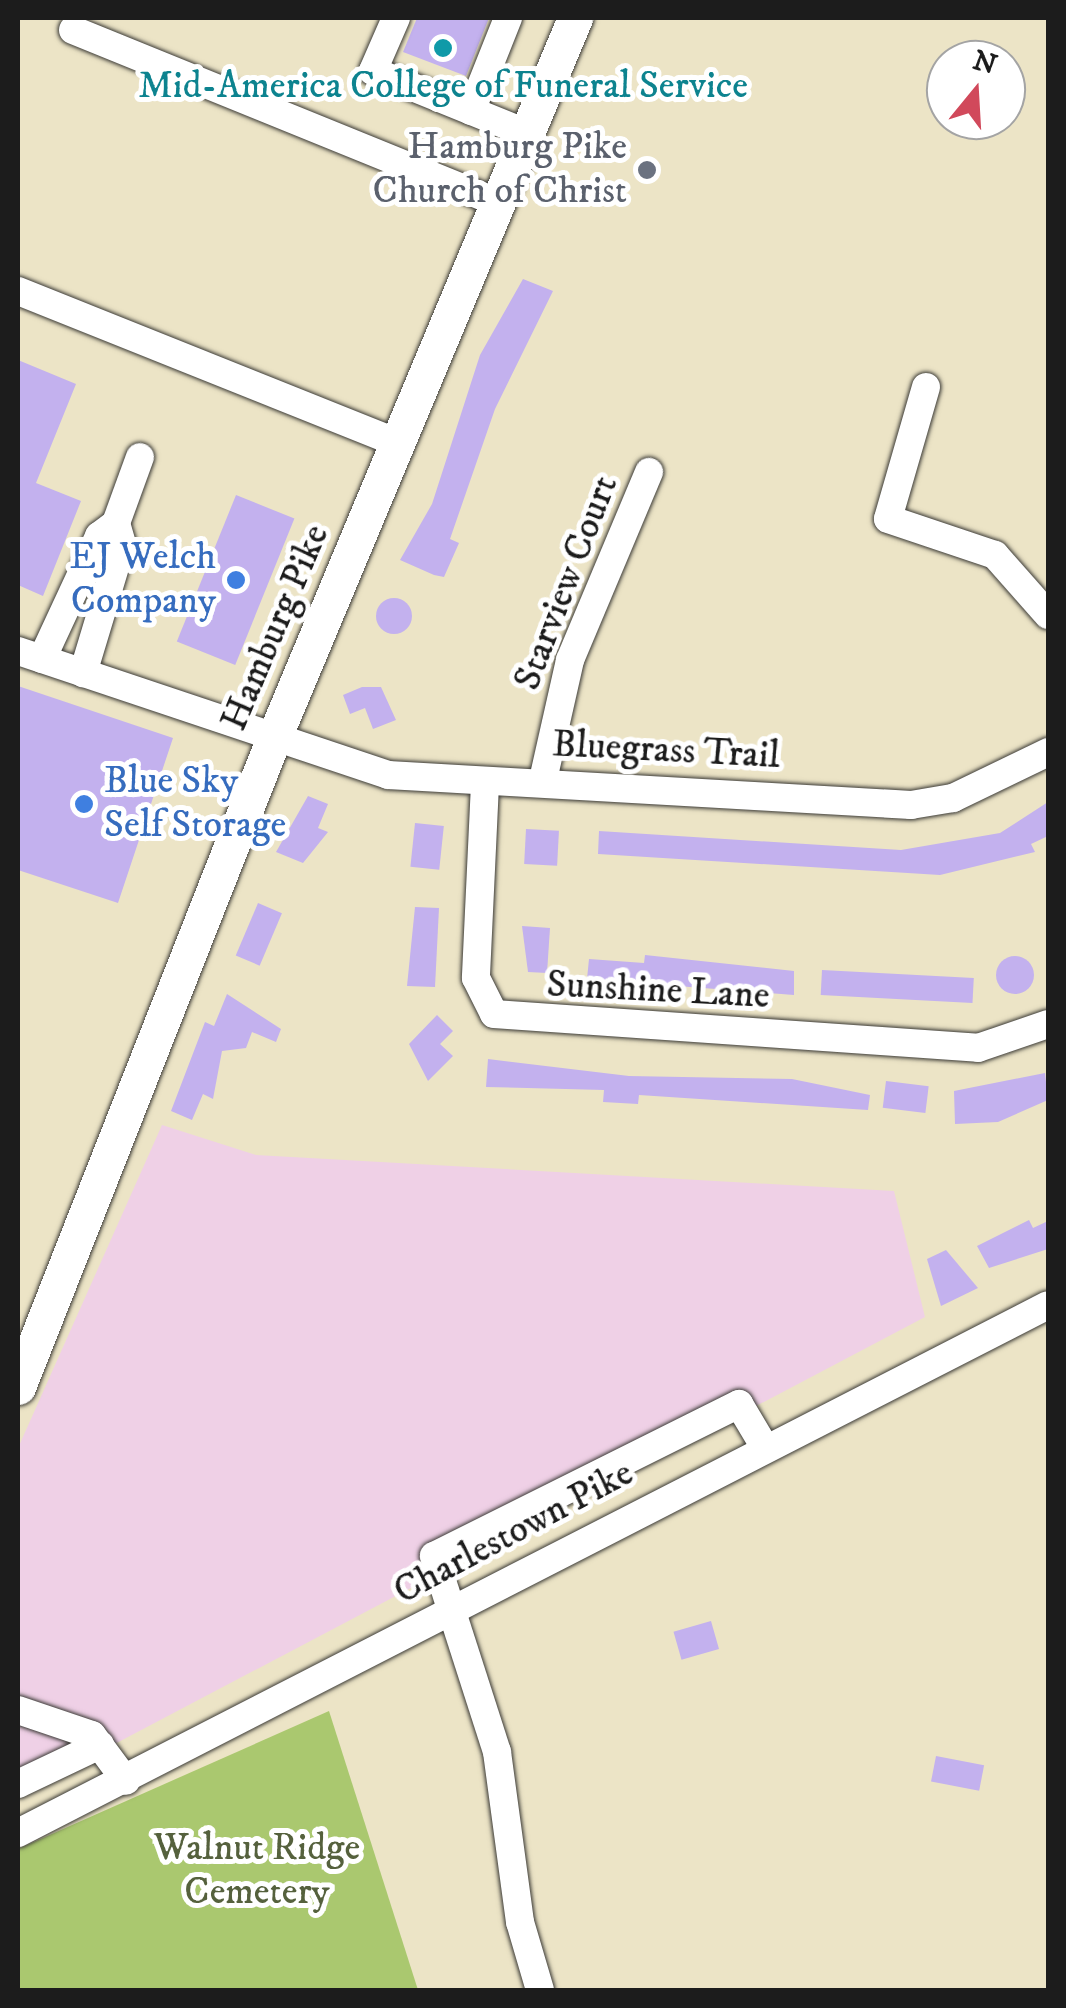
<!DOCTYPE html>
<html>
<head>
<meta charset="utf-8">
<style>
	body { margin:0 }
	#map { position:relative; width:1066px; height:2008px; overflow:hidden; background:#ece4c6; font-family:"IM FELL DW Pica",serif }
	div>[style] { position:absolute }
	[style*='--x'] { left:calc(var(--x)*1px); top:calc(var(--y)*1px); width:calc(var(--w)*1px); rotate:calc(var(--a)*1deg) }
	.built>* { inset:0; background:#efd0e6 }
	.green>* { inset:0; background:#aac86f }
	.building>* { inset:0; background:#c3b1ee; transform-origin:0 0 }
	.round { border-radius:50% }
	.roads { filter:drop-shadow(0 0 2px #3b3a36) drop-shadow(0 0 2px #3b3a36) }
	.minor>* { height:28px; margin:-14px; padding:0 14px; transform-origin:14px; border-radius:14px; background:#fff }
	.major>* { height:35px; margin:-17.5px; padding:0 17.5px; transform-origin:17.5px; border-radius:17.5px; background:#fff }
	.dots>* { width:28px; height:28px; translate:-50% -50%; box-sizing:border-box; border:5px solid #fff; border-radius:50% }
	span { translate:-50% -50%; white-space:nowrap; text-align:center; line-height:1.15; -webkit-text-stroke:10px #fff; paint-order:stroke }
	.culture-label { font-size:38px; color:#0d838f }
	.worship-label { font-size:38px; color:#5b616d }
	.right { translate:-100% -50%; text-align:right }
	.shop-label { font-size:38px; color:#366cbe }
	.left { translate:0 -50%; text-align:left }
	.street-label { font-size:38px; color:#1c1c1c }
	.park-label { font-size:38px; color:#55613d }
	.frame { position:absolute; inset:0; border:20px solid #1c1c1c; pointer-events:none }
	.north { position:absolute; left:926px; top:40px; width:100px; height:100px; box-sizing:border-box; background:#fff; border:2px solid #a4a4a4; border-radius:50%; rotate:18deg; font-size:28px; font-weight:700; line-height:40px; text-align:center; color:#1c1c1c }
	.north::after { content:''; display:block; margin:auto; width:35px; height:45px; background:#d1495b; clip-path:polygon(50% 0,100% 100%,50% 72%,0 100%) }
</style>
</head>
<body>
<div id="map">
	<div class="built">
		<i style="clip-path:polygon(162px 1125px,256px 1155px,894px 1191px,925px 1317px,18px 1795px,18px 1448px)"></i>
	</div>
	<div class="green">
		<i style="clip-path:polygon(329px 1711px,418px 1990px,18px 1990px,18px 1849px)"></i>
	</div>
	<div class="building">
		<i style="clip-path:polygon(417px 18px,489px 18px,466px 76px,403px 52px)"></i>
		<i style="clip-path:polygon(523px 279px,553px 291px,495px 409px,450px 539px,459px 543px,444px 577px,434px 575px,400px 560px,432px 504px,480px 355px)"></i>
		<i style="clip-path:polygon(18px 360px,76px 384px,36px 483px,81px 501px,43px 596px,18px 585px)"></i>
		<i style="left:236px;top:495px;width:63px;height:158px;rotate:22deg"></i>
		<i class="round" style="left:376px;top:598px;width:36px;height:36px"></i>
		<i style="clip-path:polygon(18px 686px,173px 738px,118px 903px,18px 870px)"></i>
		<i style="clip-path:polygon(362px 687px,381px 687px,396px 720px,373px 729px,365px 708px,350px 714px,343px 695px)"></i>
		<i style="clip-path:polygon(308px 796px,328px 804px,318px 828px,328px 832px,303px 863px,276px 852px)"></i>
		<i style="clip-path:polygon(1048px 802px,1048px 836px,1031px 844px,1035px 852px,940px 875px,598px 854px,599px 831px,901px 850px,1000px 833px)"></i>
		<i style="left:415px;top:823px;width:29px;height:44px;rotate:6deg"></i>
		<i style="left:526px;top:829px;width:33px;height:35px;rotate:3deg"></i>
		<i style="left:258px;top:903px;width:26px;height:57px;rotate:23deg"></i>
		<i style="clip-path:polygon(415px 907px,439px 908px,435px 987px,407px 986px)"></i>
		<i style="clip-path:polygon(522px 926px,550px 928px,547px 973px,528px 972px)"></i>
		<i style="clip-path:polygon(645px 955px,794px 971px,794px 995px,587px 979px,589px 959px,644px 963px)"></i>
		<i class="round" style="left:996px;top:956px;width:38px;height:38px"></i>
		<i style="left:822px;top:970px;width:152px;height:25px;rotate:3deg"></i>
		<i style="clip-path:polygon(227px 994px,281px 1029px,276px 1042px,252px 1032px,246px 1048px,222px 1051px,213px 1099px,203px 1094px,192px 1120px,171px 1111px,205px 1022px,214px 1026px)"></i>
		<i style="clip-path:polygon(437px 1015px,453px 1031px,440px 1044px,453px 1056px,428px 1081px,409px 1044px)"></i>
		<i style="clip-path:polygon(488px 1059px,629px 1076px,792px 1079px,870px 1095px,868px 1110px,639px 1095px,638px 1104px,603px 1102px,604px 1090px,486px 1087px)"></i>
		<i style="clip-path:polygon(1045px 1073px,1048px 1100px,998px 1122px,955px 1124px,954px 1091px)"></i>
		<i style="left:886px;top:1081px;width:43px;height:27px;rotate:7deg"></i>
		<i style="clip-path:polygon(1029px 1220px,1033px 1228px,1048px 1221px,1048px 1249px,989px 1268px,977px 1246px)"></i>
		<i style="clip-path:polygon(946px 1250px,978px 1288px,941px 1306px,927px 1259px)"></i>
		<i style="left:711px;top:1621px;width:29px;height:39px;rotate:74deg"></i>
		<i style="left:936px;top:1756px;width:49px;height:26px;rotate:11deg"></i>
	</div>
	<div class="roads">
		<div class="minor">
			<i style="--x:396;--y:18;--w:58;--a:113.5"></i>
			<i style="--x:373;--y:71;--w:167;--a:22.1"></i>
			<i style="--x:73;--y:30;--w:461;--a:22.1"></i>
			<i style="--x:471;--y:111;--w:100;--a:-68.3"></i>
			<i style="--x:18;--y:291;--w:412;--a:21.8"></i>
			<i style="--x:926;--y:387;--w:137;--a:106.1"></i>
			<i style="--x:888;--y:519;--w:113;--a:18.6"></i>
			<i style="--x:995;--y:555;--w:80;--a:48.5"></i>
			<i style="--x:116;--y:523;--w:70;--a:-70"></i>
			<i style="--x:18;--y:651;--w:390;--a:18.5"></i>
			<i style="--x:388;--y:775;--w:524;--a:3.28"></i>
			<i style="--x:911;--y:805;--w:43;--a:-9.5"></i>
			<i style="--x:953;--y:798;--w:106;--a:-25.8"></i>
			<i style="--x:42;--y:659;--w:136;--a:-65.1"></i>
			<i style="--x:99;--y:536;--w:21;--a:-37"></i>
			<i style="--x:116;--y:523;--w:22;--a:74"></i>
			<i style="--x:122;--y:544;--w:135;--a:106.8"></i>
			<i style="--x:543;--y:780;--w:123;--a:-77.3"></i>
			<i style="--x:570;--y:660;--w:204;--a:-67.2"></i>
			<i style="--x:485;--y:784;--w:194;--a:92.7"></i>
			<i style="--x:476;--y:978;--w:40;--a:63.4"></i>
			<i style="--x:494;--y:1014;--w:485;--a:4"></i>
			<i style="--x:978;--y:1048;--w:74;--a:-18.9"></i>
			<i style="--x:18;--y:1710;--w:78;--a:18.7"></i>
			<i style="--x:92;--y:1735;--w:57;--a:53.5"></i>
			<i style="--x:18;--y:1784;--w:91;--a:-25.4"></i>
			<i style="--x:18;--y:1833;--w:1157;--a:-27.14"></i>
			<i style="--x:540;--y:1990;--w:71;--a:-106.4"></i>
			<i style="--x:520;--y:1922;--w:172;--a:-97.7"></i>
			<i style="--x:497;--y:1752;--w:206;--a:-107.8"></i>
			<i style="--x:434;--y:1556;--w:341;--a:-26.5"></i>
			<i style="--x:739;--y:1404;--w:49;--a:59.2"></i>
		</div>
		<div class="major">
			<i style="--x:18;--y:1387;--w:695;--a:-68.49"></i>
			<i style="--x:273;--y:740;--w:783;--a:-67.3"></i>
		</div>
	</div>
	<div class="dots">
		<i style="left:443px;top:48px;background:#0f9aa8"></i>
		<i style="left:647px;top:170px;background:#6b7280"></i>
		<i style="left:236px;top:580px;background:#3f7fe0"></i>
		<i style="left:84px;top:804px;background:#3f7fe0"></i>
	</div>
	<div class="culture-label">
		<span style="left:443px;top:87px">Mid-America College of Funeral Service</span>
	</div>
	<div class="worship-label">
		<span class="right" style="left:627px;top:170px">Hamburg Pike<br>Church of Christ</span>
	</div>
	<div class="shop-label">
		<span class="right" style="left:216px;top:580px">EJ Welch<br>Company</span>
		<span class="left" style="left:104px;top:804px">Blue Sky<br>Self Storage</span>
	</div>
	<div class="street-label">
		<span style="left:567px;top:583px;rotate:-69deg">Starview Court</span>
		<span style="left:276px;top:628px;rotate:-67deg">Hamburg Pike</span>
		<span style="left:666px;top:751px;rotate:3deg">Bluegrass Trail</span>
		<span style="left:658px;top:991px;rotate:3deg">Sunshine Lane</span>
		<span style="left:514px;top:1533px;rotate:-28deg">Charlestown Pike</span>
	</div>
	<div class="park-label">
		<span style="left:257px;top:1871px">Walnut Ridge<br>Cemetery</span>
	</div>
	<div class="frame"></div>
	<div class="north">N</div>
</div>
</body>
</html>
